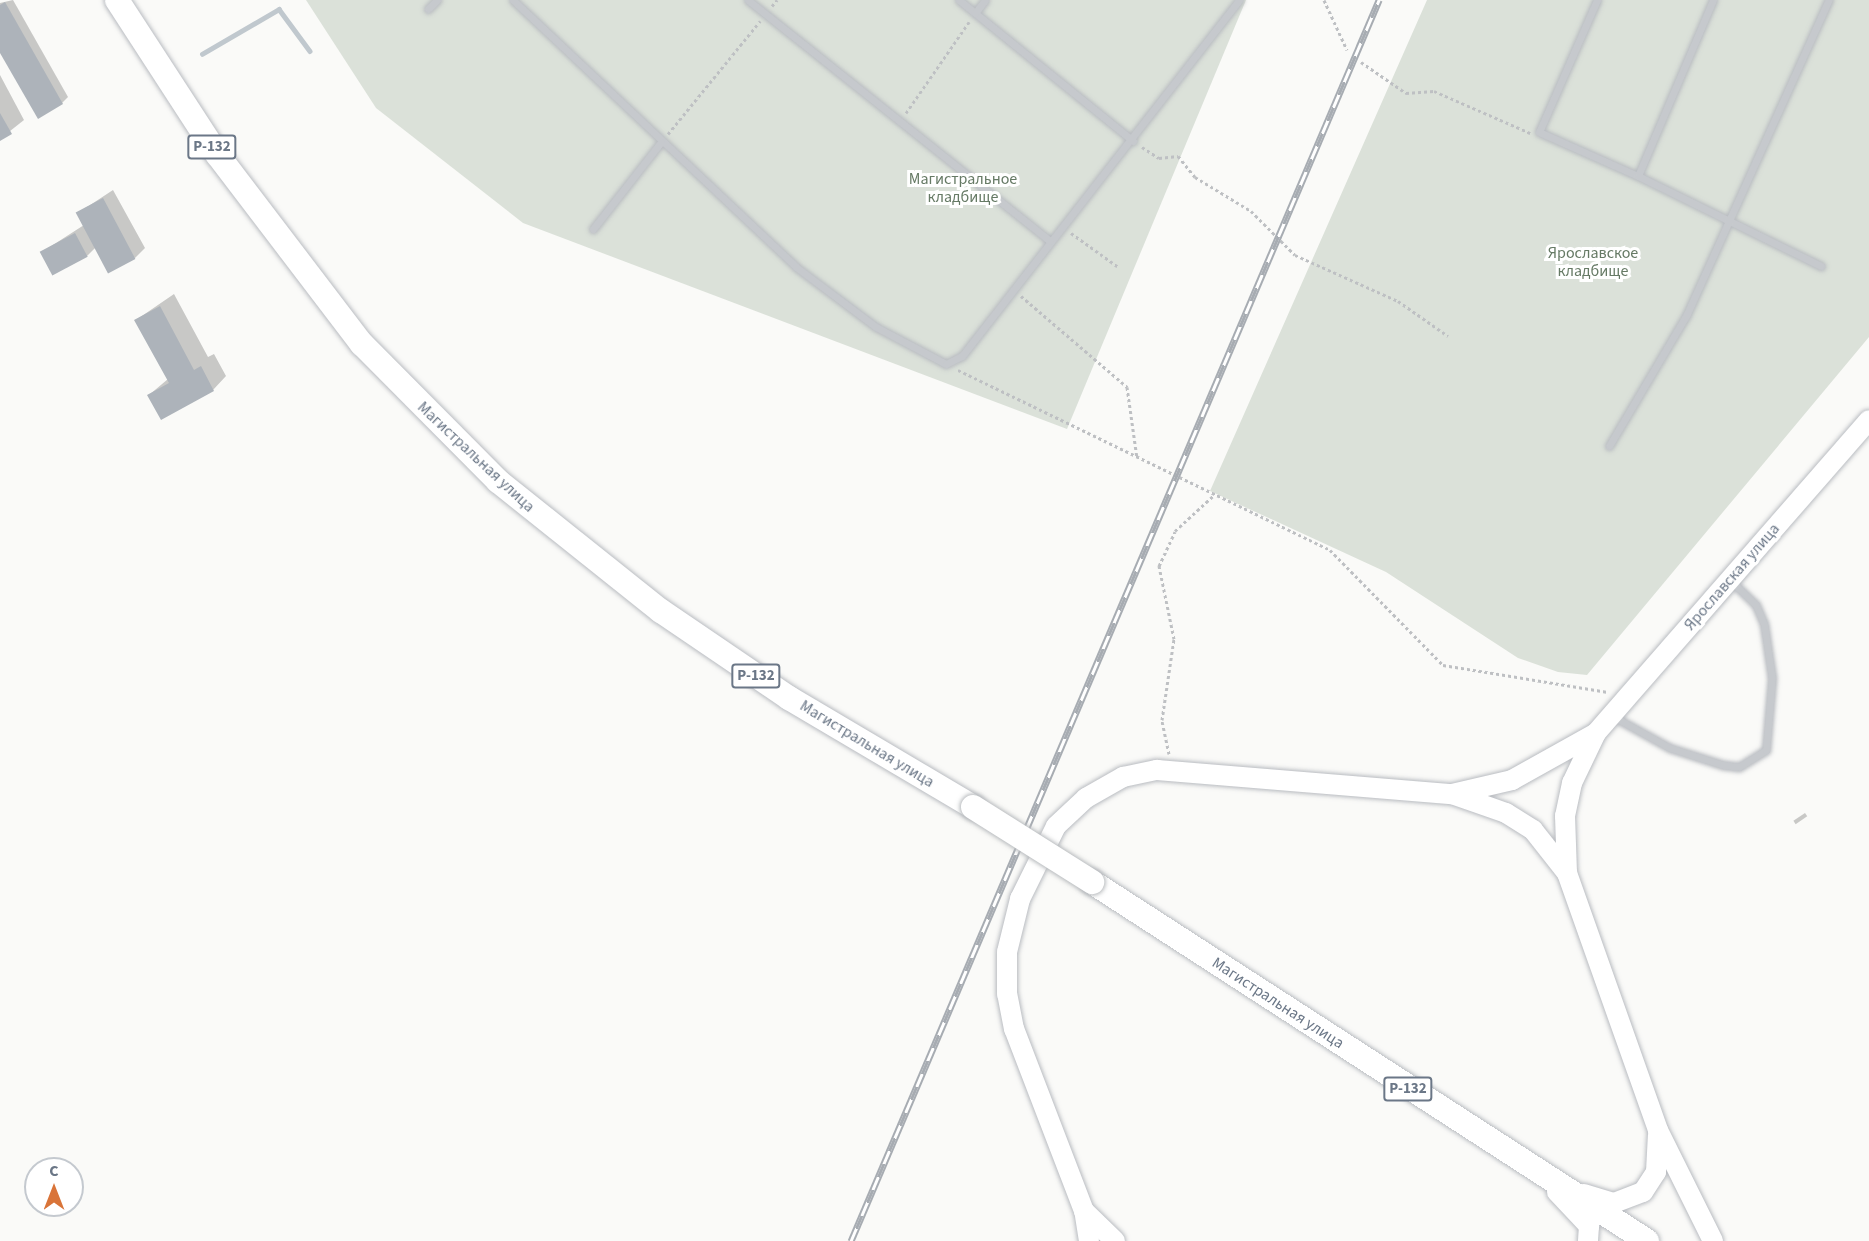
<!DOCTYPE html>
<html>
<head>
<meta charset="utf-8">
<style>
	body { margin:0 }
	#map { position:relative; width:1869px; height:1241px; overflow:hidden; background:#fafaf8; font-family:"Source Sans 3",sans-serif }
	div>[style] { position:absolute }
	[style*='--x'] { left:calc(var(--x)*1px); top:calc(var(--y)*1px); width:calc(var(--w)*1px); rotate:calc(var(--a)*1deg) }
	.green>* { inset:0; background:#dbe1d9 }
	.shadow>* { inset:0; background:#0003; transform-origin:0 0 }
	.stream>* { height:4.5px; margin:-2.25px; padding:0 2.25px; transform-origin:2.25px; border-radius:2.25px; background:#c0c8ce }
	.building>* { inset:0; background:#adb3ba; transform-origin:0 0 }
	.path>* { height:3px; margin-top:-1.5px; transform-origin:0; background:repeating-linear-gradient(90deg,#bec0c3 0 3px,transparent 0 6px) }
	.roads { filter:drop-shadow(0 0 2px #b9bcc1) drop-shadow(0 0 2px #b9bcc1) }
	.lane>* { height:7px; margin:-3.5px; padding:0 3.5px; transform-origin:3.5px; border-radius:3.5px; background:#c6c9cd }
	.secondary>* { height:20px; margin:-10px; padding:0 10px; transform-origin:10px; border-radius:10px; background:#fff }
	.highway>* { height:24px; margin:-12px; padding:0 12px; transform-origin:12px; border-radius:12px; background:#fff }
	.rail>* { height:7px; margin-top:-3.5px; transform-origin:0; background:repeating-linear-gradient(90deg,#fff 0 14px,#a7acb2 0 28px); box-sizing:border-box; border-block:2px solid #a7acb2 }
	.bridges { filter:drop-shadow(0 0 2px #b9bcbf) drop-shadow(0 0 2px #b9bcbf) }
	.highway-bridge>* { height:24px; margin:-12px; padding:0 12px; transform-origin:12px; border-radius:12px; background:#fff }
	span { translate:-50% -50%; white-space:nowrap; text-align:center; line-height:1.15; -webkit-text-stroke:6px #fff; paint-order:stroke }
	.shield-label span { padding:2px 4px; background:#fff; border:2px solid; border-radius:4px; -webkit-text-stroke-width:0 }
	.shield-label { font-size:15px; color:#6b7787; font-weight:700 }
	.park-label { font-size:16px; color:#667a65 }
	.street-label { font-size:16px; color:#6b7787 }
	.north { position:absolute; left:24px; top:1157px; width:60px; height:60px; box-sizing:border-box; background:#fff; border:2px solid #c4c9cf; border-radius:50%; rotate:0deg; font-size:16px; font-weight:700; line-height:24px; text-align:center; color:#6b7787 }
	.north::after { content:''; display:block; margin:auto; width:21px; height:27px; background:#d97439; clip-path:polygon(50% 0,100% 100%,50% 72%,0 100%) }
</style>
</head>
<body>
<div id="map">
	<div class="green">
		<i style="clip-path:polygon(306px 0,1246px 0,1067px 429px,523px 223px,376px 108px)"></i>
		<i style="clip-path:polygon(1427px 0,1869px 0,1869px 337px,1587px 675px,1558px 672px,1518px 658px,1386px 572px,1210px 491px)"></i>
	</div>
	<div class="shadow">
		<i style="clip-path:polygon(13px 0,68px 97px,62px 103px,0 50px,0 3px)"></i>
		<i style="clip-path:polygon(0 75px,24px 120px,0 139px)"></i>
		<i style="clip-path:polygon(113px 190px,145px 248px,135px 258px,96px 247px,87px 256px,42px 252px,84px 225px,78px 213px)"></i>
		<i style="clip-path:polygon(174px 294px,208px 357px,214px 354px,226px 376px,213px 390px,149px 395px,168px 379px,136px 320px)"></i>
		<i style="left:1805px;top:813px;width:4px;height:14px;rotate:56deg"></i>
	</div>
	<div class="stream">
		<i style="--x:202;--y:54;--w:89;--a:-30.3"></i>
		<i style="--x:279;--y:9;--w:52;--a:53.6"></i>
	</div>
	<div class="building">
		<i style="clip-path:polygon(5px 2px,63px 104px,38px 119px,0 53px,0 5px)"></i>
		<i style="clip-path:polygon(0 113px,12px 134px,0 141px)"></i>
		<i style="left:103px;top:198px;width:69px;height:31px;rotate:62deg"></i>
		<i style="left:75px;top:233px;width:27px;height:40px;rotate:62deg"></i>
		<i style="clip-path:polygon(160px 306px,194px 370px,201px 366px,214px 391px,161px 420px,147px 395px,169px 383px,134px 320px)"></i>
	</div>
	<div class="path">
		<i style="--x:1324;--y:0;--w:55;--a:65.3"></i>
		<i style="--x:772;--y:6;--w:8;--a:-50"></i>
		<i style="--x:1361;--y:62;--w:55;--a:34.6"></i>
		<i style="--x:1406;--y:93;--w:28;--a:-4"></i>
		<i style="--x:1434;--y:91;--w:105;--a:23.6"></i>
		<i style="--x:906;--y:113;--w:111;--a:-55.3"></i>
		<i style="--x:668;--y:134;--w:146;--a:-50.8"></i>
		<i style="--x:1142;--y:147;--w:20;--a:33"></i>
		<i style="--x:1159;--y:158;--w:19;--a:-6"></i>
		<i style="--x:1178;--y:156;--w:27;--a:51"></i>
		<i style="--x:1195;--y:177;--w:66;--a:31.3"></i>
		<i style="--x:1251;--y:211;--w:62;--a:45"></i>
		<i style="--x:1295;--y:255;--w:113;--a:24.1"></i>
		<i style="--x:1398;--y:301;--w:61;--a:35"></i>
		<i style="--x:1071;--y:233;--w:57;--a:35.7"></i>
		<i style="--x:1021;--y:296;--w:140;--a:40.6"></i>
		<i style="--x:1127;--y:387;--w:72;--a:82"></i>
		<i style="--x:958;--y:370;--w:413;--a:25.8"></i>
		<i style="--x:1330;--y:550;--w:161;--a:45.5"></i>
		<i style="--x:1443;--y:665;--w:167;--a:9.3"></i>
		<i style="--x:1169;--y:754;--w:35;--a:-102"></i>
		<i style="--x:1162;--y:720;--w:82;--a:-81.6"></i>
		<i style="--x:1174;--y:639;--w:75;--a:-101.6"></i>
		<i style="--x:1159;--y:566;--w:38;--a:-65"></i>
		<i style="--x:1175;--y:531;--w:53;--a:-42.7"></i>
	</div>
	<div class="roads">
		<div class="lane">
			<i style="--x:513;--y:0;--w:389;--a:43.3"></i>
			<i style="--x:796;--y:267;--w:100;--a:36.9"></i>
			<i style="--x:876;--y:327;--w:79;--a:27.9"></i>
			<i style="--x:946;--y:364;--w:18;--a:-27"></i>
			<i style="--x:962;--y:356;--w:451;--a:-52.1"></i>
			<i style="--x:748;--y:0;--w:386;--a:38.6"></i>
			<i style="--x:959;--y:0;--w:224;--a:39"></i>
			<i style="--x:1597;--y:0;--w:144;--a:113.7"></i>
			<i style="--x:1539;--y:132;--w:108;--a:24"></i>
			<i style="--x:1713;--y:0;--w:191;--a:113.1"></i>
			<i style="--x:1638;--y:176;--w:204;--a:26.2"></i>
			<i style="--x:428;--y:9;--w:13;--a:-45"></i>
			<i style="--x:975;--y:13;--w:16;--a:-52"></i>
			<i style="--x:593;--y:229;--w:110;--a:-52"></i>
			<i style="--x:1609;--y:446;--w:151;--a:-59.4"></i>
			<i style="--x:1686;--y:316;--w:347;--a:-65.7"></i>
			<i style="--x:1614;--y:717;--w:64;--a:29"></i>
			<i style="--x:1670;--y:748;--w:56;--a:17.8"></i>
			<i style="--x:1723;--y:765;--w:16;--a:7"></i>
			<i style="--x:1739;--y:767;--w:32;--a:-32"></i>
			<i style="--x:1766;--y:750;--w:72;--a:-85.2"></i>
			<i style="--x:1772;--y:678;--w:55;--a:-98.4"></i>
			<i style="--x:1764;--y:624;--w:21;--a:-113"></i>
			<i style="--x:1756;--y:605;--w:36;--a:-136"></i>
		</div>
		<div class="secondary">
			<i style="--x:1452;--y:794;--w:62;--a:-13.1"></i>
			<i style="--x:1512;--y:780;--w:96;--a:-29.2"></i>
			<i style="--x:1557;--y:1192;--w:47;--a:46.7"></i>
			<i style="--x:1589;--y:1226;--w:15;--a:94"></i>
			<i style="--x:1584;--y:1194;--w:31;--a:17"></i>
			<i style="--x:1614;--y:1203;--w:31;--a:-21"></i>
			<i style="--x:1643;--y:1192;--w:24;--a:-57"></i>
			<i style="--x:1656;--y:1172;--w:36;--a:-87"></i>
			<i style="--x:1084;--y:1211;--w:43;--a:44.1"></i>
			<i style="--x:1089;--y:1241;--w:30;--a:-99"></i>
			<i style="--x:1084;--y:1211;--w:195;--a:-111"></i>
			<i style="--x:1014;--y:1029;--w:36;--a:-101"></i>
			<i style="--x:1007;--y:994;--w:42;--a:-90"></i>
			<i style="--x:1007;--y:952;--w:55;--a:-76.2"></i>
			<i style="--x:1020;--y:899;--w:81;--a:-63.7"></i>
			<i style="--x:1056;--y:826;--w:41;--a:-43"></i>
			<i style="--x:1086;--y:798;--w:43;--a:-29.6"></i>
			<i style="--x:1123;--y:777;--w:35;--a:-12"></i>
			<i style="--x:1157;--y:770;--w:296;--a:4.7"></i>
			<i style="--x:1452;--y:794;--w:57;--a:19.4"></i>
			<i style="--x:1506;--y:813;--w:32;--a:32"></i>
			<i style="--x:1533;--y:830;--w:55;--a:51.7"></i>
			<i style="--x:1713;--y:1241;--w:124;--a:-116.4"></i>
			<i style="--x:1658;--y:1130;--w:273;--a:-109.5"></i>
			<i style="--x:1567;--y:873;--w:57;--a:-92"></i>
			<i style="--x:1565;--y:816;--w:34;--a:-78"></i>
			<i style="--x:1572;--y:783;--w:55;--a:-64.4"></i>
			<i style="--x:1596;--y:733;--w:415;--a:-48.9"></i>
		</div>
		<div class="highway">
			<i style="--x:117;--y:0;--w:184;--a:57"></i>
			<i style="--x:217;--y:154;--w:239;--a:52.7"></i>
			<i style="--x:362;--y:344;--w:193;--a:45.2"></i>
			<i style="--x:498;--y:481;--w:208;--a:38.6"></i>
			<i style="--x:661;--y:611;--w:155;--a:34.2"></i>
			<i style="--x:789;--y:698;--w:214;--a:30.6"></i>
			<i style="--x:1092;--y:882;--w:661;--a:32.9"></i>
		</div>
	</div>
	<div class="rail">
		<i style="--x:851;--y:1241;--w:1349;--a:-66.95"></i>
	</div>
	<div class="bridges">
		<div class="highway-bridge">
			<i style="--x:973;--y:807;--w:141;--a:32.2"></i>
		</div>
	</div>
	<div class="shield-label">
		<span style="left:212px;top:147px">Р-132</span>
		<span style="left:756px;top:676px">Р-132</span>
		<span style="left:1408px;top:1089px">Р-132</span>
	</div>
	<div class="park-label">
		<span style="left:963px;top:188px">Магистральное<br>кладбище</span>
		<span style="left:1593px;top:262px">Ярославское<br>кладбище</span>
	</div>
	<div class="street-label">
		<span style="left:476px;top:457px;rotate:43deg">Магистральная улица</span>
		<span style="left:1732px;top:577px;rotate:-49deg">Ярославская улица</span>
		<span style="left:867px;top:744px;rotate:31deg">Магистральная улица</span>
		<span style="left:1278px;top:1003px;rotate:33deg">Магистральная улица</span>
	</div>
	<div class="north">С</div>
</div>
</body>
</html>
